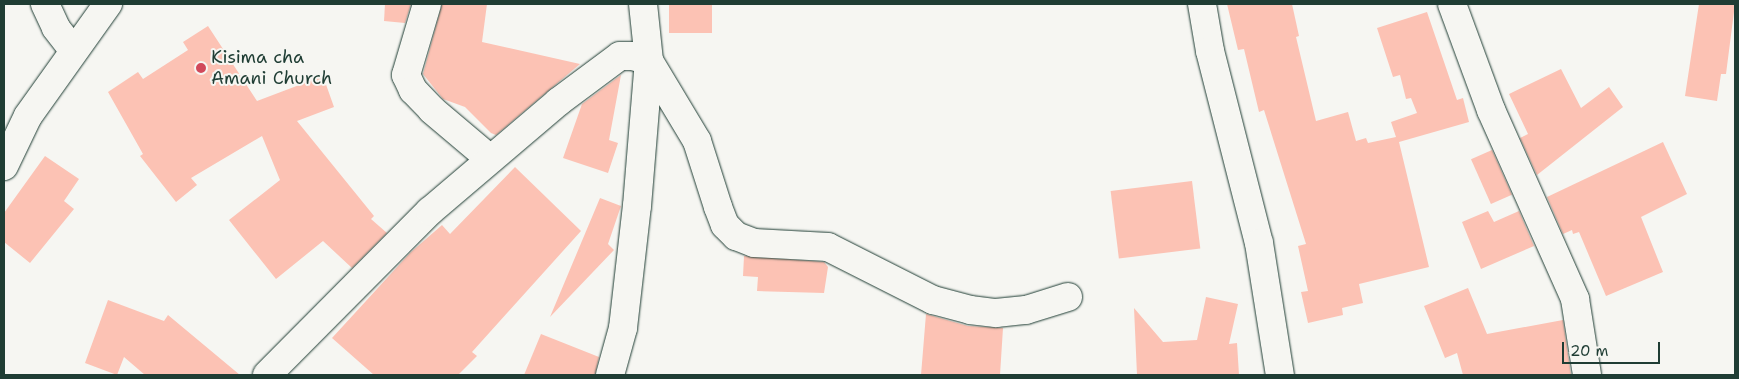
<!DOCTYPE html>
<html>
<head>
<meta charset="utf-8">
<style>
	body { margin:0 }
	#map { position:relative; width:1739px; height:379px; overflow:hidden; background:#f6f6f2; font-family:"Shantell Sans",sans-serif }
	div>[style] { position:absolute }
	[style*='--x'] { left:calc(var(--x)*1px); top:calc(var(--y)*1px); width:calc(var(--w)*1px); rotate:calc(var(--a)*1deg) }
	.building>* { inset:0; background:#fcc2b4; transform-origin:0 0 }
	.roads { filter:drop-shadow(0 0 1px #1f3d34) drop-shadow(0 0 1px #1f3d34) }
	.minor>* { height:28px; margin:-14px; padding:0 14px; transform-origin:14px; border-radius:14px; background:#f6f6f2 }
	.dots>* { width:14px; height:14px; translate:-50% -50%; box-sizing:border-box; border:2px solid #f6f6f2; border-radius:50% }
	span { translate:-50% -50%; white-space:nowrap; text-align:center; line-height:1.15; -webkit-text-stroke:4px #f6f6f2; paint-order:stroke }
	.poi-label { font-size:18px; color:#1f3d34 }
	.left { translate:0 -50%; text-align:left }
	.frame { position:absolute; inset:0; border:5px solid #1f3d34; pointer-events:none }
	.scale { position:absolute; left:1562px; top:342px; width:98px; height:22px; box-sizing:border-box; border:2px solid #1f3d34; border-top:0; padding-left:6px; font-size:15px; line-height:18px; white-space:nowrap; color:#1f3d34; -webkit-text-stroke:4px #f6f6f2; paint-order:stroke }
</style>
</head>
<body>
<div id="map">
	<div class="building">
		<i style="clip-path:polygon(385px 4px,411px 4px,405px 23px,384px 21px)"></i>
		<i style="clip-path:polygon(442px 4px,487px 4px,482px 42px,580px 64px,496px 135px,491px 133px,465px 107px,443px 99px,423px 74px)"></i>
		<i style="left:669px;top:4px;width:43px;height:29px"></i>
		<i style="clip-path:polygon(1227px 4px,1292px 4px,1299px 36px,1296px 37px,1316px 121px,1348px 112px,1356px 141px,1366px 138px,1368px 143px,1396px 137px,1391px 122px,1417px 113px,1411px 98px,1406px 99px,1400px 75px,1393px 77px,1377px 28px,1427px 12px,1457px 100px,1463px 98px,1469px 122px,1399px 142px,1429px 267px,1359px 284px,1363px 303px,1342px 308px,1343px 315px,1308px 323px,1301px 292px,1308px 291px,1298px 246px,1306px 244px,1264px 110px,1259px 112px,1244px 49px,1238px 50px)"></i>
		<i style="clip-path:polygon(1699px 4px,1735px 4px,1726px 74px,1721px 74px,1717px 101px,1685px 96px)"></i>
		<i style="clip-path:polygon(208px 26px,257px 101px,323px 76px,334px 107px,297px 121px,374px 216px,371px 219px,387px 233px,352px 268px,323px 241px,276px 279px,229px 220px,280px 180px,262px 136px,191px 178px,197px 185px,176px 202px,140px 156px,143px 154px,108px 92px,138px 72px,143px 79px,188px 50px,183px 42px)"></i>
		<i style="clip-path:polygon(1561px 69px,1581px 108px,1609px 87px,1623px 107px,1537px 175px,1520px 138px,1528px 134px,1509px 94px)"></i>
		<i style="clip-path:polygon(621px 75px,609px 140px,618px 143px,608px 173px,563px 158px,582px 104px)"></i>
		<i style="clip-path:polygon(1663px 142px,1687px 194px,1641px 217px,1663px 272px,1606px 296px,1579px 232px,1573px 234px,1572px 230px,1563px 234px,1547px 197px)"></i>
		<i style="left:1492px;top:150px;width:49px;height:23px;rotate:66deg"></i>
		<i style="clip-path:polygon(45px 156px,79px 179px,64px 201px,74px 209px,30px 263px,4px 242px,4px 213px)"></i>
		<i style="clip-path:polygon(515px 167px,581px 231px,472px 352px,477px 356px,458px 375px,374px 375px,332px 338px,410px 253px,442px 225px,450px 234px)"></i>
		<i style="left:1192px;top:181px;width:68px;height:82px;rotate:83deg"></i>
		<i style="clip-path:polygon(600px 198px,621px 206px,608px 244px,614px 250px,550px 317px)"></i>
		<i style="clip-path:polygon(1488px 211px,1494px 222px,1519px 211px,1534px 246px,1481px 269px,1462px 222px)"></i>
		<i style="clip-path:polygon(744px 256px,824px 262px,828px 267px,824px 293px,757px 291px,758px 277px,743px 276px)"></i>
		<i style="clip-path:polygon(1468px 288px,1487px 334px,1563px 320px,1571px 375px,1463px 375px,1457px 353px,1445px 358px,1424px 306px)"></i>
		<i style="clip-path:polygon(1206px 297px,1238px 304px,1229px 344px,1237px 343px,1239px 375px,1137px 375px,1134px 308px,1163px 342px,1197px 340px)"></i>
		<i style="clip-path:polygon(108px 300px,164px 321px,168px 315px,240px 375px,145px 375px,124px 357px,117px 375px,85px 363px)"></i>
		<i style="clip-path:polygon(926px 314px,968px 326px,1003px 328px,1000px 375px,921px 375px)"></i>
		<i style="clip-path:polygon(541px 334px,599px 357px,595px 375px,524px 375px)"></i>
	</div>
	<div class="roads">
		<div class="minor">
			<i style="--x:45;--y:4;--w:26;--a:65"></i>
			<i style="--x:56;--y:28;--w:28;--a:52"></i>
			<i style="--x:427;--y:4;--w:74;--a:106.5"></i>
			<i style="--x:406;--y:75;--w:17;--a:65"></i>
			<i style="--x:413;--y:90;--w:28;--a:46"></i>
			<i style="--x:432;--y:110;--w:76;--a:40.2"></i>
			<i style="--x:1202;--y:4;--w:48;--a:80.3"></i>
			<i style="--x:1210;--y:51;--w:198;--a:75.7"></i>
			<i style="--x:1259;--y:243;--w:134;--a:81"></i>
			<i style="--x:1452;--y:4;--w:113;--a:69.8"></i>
			<i style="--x:1491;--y:110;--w:207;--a:66"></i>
			<i style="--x:1575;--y:299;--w:77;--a:81"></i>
			<i style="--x:4;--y:166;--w:55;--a:-64.4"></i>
			<i style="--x:28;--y:116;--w:138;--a:-54.5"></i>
			<i style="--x:267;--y:375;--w:231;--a:-45.2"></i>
			<i style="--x:430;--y:211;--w:168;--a:-40.4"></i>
			<i style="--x:558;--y:102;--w:77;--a:-36.6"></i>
			<i style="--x:620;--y:56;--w:13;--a:0"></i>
			<i style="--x:633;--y:56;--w:17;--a:17"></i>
			<i style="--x:649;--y:61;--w:93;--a:59"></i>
			<i style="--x:697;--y:141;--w:69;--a:72.3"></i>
			<i style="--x:718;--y:207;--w:19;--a:69"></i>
			<i style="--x:725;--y:225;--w:16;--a:45"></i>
			<i style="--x:736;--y:236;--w:19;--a:21"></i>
			<i style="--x:754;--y:243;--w:74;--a:3.1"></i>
			<i style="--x:828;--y:247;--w:118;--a:26.8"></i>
			<i style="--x:933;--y:300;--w:38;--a:15"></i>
			<i style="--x:970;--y:310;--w:26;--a:7"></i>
			<i style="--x:996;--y:313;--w:30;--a:-6"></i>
			<i style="--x:1026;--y:310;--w:44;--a:-17.2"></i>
			<i style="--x:610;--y:375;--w:49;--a:-74.5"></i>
			<i style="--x:623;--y:328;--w:123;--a:-83.5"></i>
			<i style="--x:637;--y:206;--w:145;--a:-85.3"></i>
			<i style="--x:649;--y:61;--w:57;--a:-96"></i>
		</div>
	</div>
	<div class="dots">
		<i style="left:201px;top:68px;background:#d1495b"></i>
	</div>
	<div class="poi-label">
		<span class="left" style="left:211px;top:68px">Kisima cha<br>Amani Church</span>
	</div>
	<div class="frame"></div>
	<div class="scale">20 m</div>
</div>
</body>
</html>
